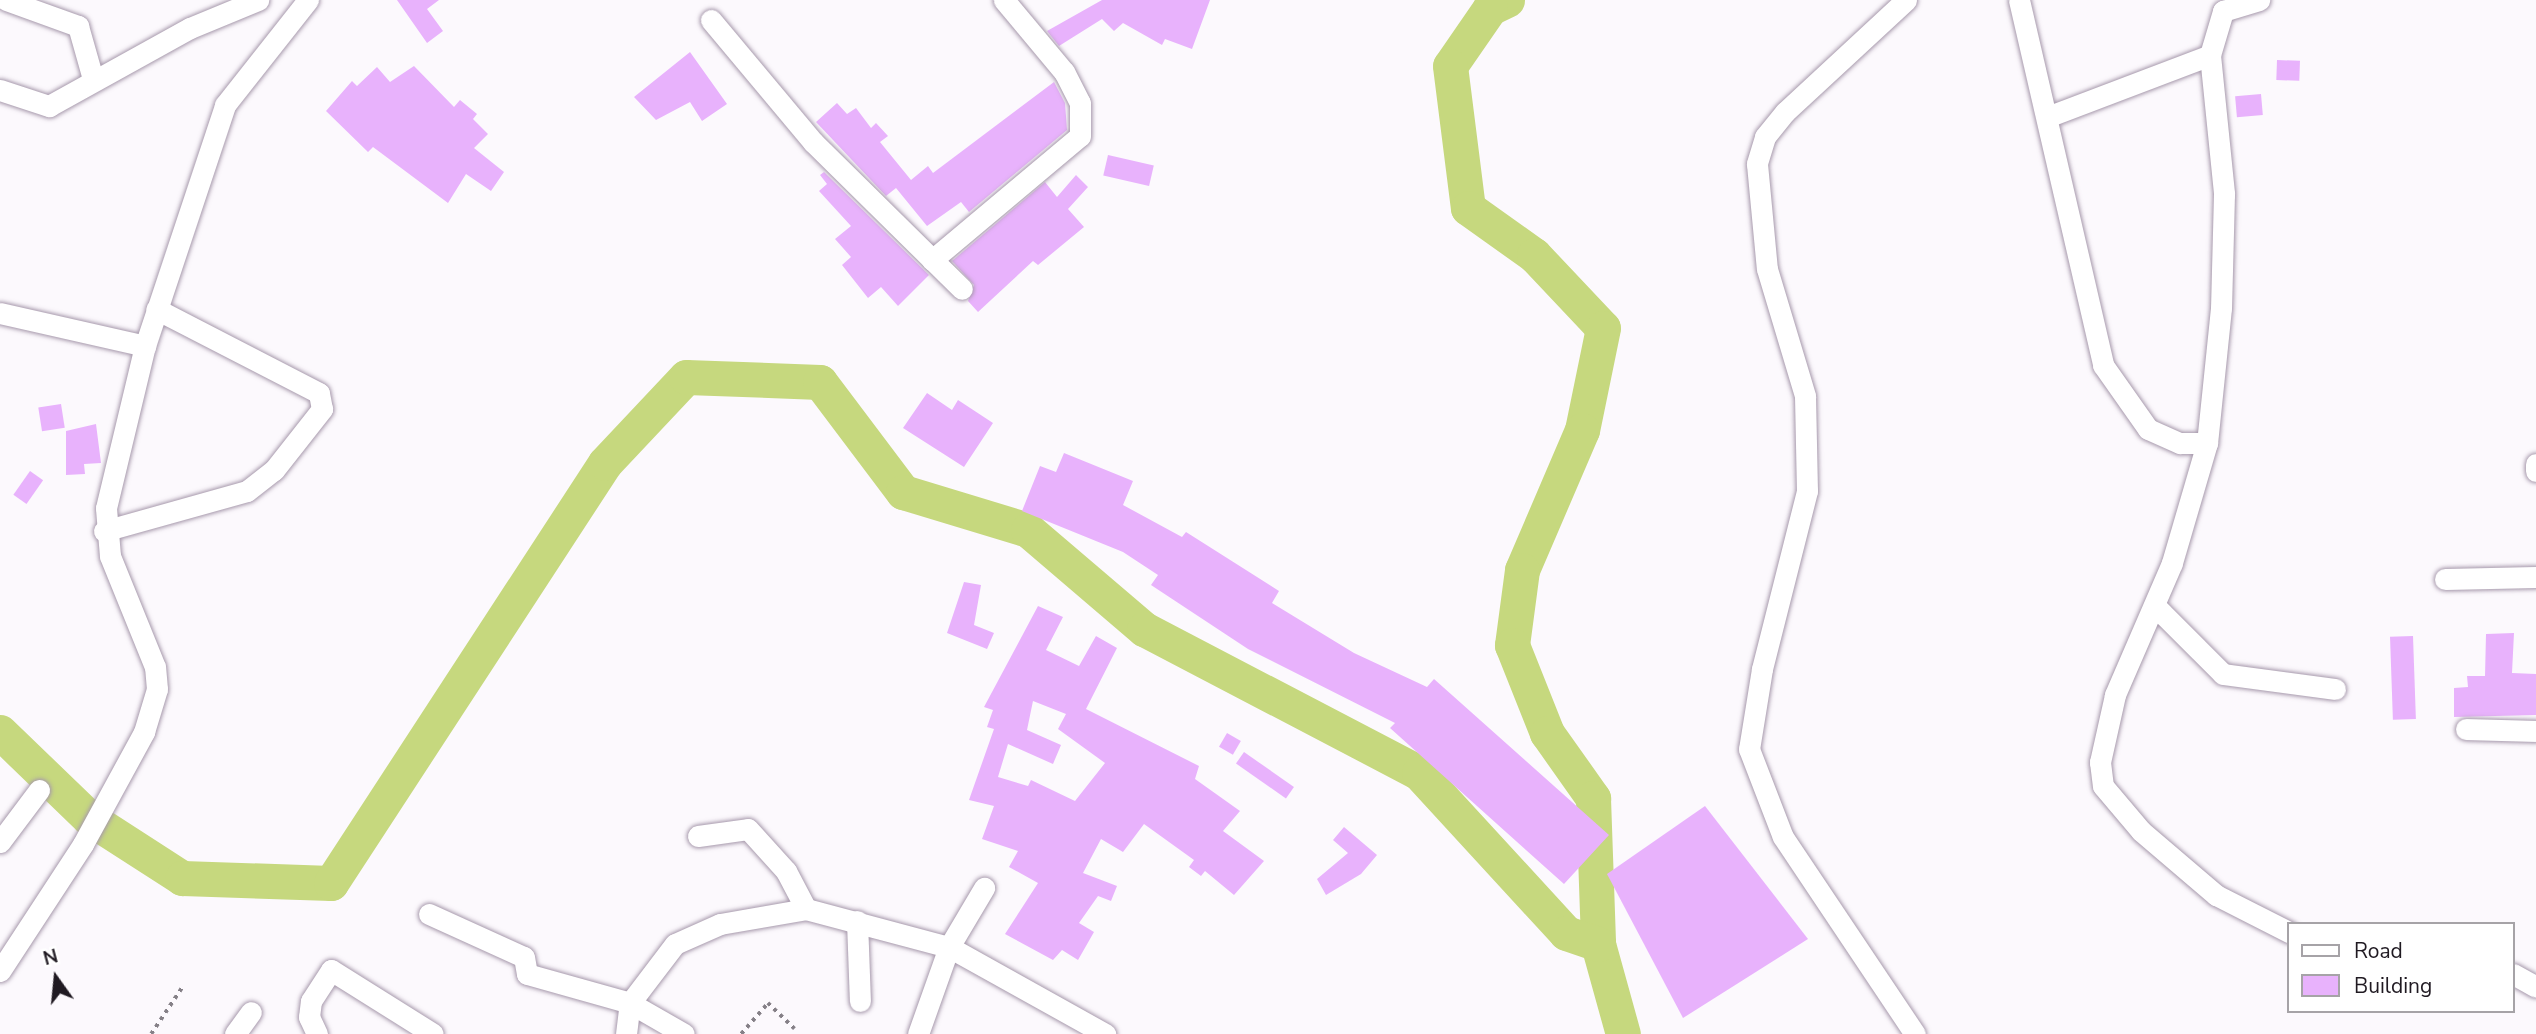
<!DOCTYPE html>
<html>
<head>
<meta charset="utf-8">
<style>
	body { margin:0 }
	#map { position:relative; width:2536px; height:1034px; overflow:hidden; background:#fcf9fd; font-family:"Nunito Sans",sans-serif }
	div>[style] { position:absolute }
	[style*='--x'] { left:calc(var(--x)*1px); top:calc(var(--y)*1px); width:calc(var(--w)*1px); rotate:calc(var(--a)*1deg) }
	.river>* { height:35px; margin:-17.5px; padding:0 17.5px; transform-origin:17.5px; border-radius:17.5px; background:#c6d87e }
	.building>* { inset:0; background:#e8b2fc; transform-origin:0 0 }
	.path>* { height:3.5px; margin-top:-1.75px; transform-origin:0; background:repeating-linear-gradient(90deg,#858087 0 3.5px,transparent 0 8.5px) }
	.roads { filter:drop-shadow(0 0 2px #a799ac) drop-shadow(0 0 2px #a799ac) }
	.minor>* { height:21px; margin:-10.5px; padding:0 10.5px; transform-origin:10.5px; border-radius:10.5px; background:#fff }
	span { translate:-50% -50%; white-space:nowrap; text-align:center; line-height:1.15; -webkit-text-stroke:5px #fff; paint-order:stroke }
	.legend { position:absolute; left:2287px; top:922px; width:228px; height:91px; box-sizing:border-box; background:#fff; border:2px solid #a6a3a7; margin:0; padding:9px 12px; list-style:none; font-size:21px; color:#201a22 }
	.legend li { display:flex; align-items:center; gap:14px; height:35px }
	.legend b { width:35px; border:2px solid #a6a3a7 }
	.north { position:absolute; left:21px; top:943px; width:70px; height:70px; -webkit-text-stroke:5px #fff; paint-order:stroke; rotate:345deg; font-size:19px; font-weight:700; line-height:28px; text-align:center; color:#201a22 }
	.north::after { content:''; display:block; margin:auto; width:24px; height:32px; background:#201a22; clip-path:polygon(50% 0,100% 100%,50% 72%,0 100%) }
</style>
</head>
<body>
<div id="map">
	<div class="river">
		<i style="--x:1507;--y:0;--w:19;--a:155"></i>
		<i style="--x:1490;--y:8;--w:70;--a:124.6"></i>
		<i style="--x:1450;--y:66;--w:143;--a:82.8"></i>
		<i style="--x:1468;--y:208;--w:81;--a:35.5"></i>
		<i style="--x:1534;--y:255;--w:100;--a:46.6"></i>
		<i style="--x:1603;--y:328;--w:104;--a:101.6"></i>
		<i style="--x:1582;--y:430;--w:152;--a:113.2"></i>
		<i style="--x:1522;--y:570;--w:76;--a:97.6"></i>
		<i style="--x:1512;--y:645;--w:95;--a:68.3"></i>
		<i style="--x:1547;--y:733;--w:80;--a:54.7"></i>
		<i style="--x:1593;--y:798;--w:146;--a:88"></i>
		<i style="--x:1598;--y:944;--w:93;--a:74.5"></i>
		<i style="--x:0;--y:732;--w:124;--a:44"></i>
		<i style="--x:89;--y:818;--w:111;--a:32.8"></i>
		<i style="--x:182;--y:878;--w:149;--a:1.9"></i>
		<i style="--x:331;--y:883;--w:501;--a:-56.88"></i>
		<i style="--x:605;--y:463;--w:118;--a:-46.7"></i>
		<i style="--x:686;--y:377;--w:134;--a:2.1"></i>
		<i style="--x:820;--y:382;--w:138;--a:53"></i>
		<i style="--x:903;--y:492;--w:131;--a:16.9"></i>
		<i style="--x:1028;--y:530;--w:153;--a:40.5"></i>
		<i style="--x:1144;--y:629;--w:310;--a:27.6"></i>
		<i style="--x:1419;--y:773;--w:217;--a:47.4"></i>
		<i style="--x:1566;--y:933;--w:34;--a:19"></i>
	</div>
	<div class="building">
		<i style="clip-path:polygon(397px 0,439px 0,427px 9px,443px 31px,427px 43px)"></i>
		<i style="clip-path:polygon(1102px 0,1210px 0,1192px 49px,1165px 39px,1162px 45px,1123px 23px,1114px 31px,1102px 19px,1059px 46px,1047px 31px)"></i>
		<i style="clip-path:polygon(690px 52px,727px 104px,702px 121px,690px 102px,656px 120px,634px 97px)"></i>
		<i style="left:2277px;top:60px;width:23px;height:20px;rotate:2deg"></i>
		<i style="clip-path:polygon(414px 66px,454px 107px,460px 100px,477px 114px,473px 119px,488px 134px,474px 148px,504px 172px,491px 191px,466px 174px,448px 203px,373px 147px,368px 152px,326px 111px,352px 81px,357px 86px,377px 67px,390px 82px)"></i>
		<i style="clip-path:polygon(1054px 82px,1065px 103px,1067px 130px,969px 212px,961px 202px,927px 226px,896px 188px,886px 196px,816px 122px,837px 103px,847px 114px,856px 108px,871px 128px,876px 123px,888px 136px,880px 142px,911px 180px,928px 166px,933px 173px)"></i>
		<i style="left:2261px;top:94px;width:21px;height:26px;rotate:85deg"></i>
		<i style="left:1108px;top:155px;width:47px;height:21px;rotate:13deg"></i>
		<i style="clip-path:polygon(824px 172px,929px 275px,898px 306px,881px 287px,868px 298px,842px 265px,851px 257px,835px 239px,851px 226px,819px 191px,827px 184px,820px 175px)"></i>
		<i style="clip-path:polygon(1076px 175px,1088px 187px,1068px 209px,1084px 227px,1038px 265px,1033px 261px,978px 312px,968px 301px,974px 285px,952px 261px,1045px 182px,1057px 197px)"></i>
		<i style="clip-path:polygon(927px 393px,952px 410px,958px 400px,993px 423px,964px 467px,903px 428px)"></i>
		<i style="left:61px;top:404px;width:24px;height:23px;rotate:81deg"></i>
		<i style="clip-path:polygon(96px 424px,101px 463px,84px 464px,85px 474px,66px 475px,66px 431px)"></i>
		<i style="clip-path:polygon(1064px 453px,1133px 481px,1123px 505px,1182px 537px,1186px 532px,1279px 591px,1272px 603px,1354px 653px,1427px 687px,1434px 679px,1609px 835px,1564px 884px,1390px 728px,1395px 723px,1248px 649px,1151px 585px,1158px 575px,1123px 552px,1022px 511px,1040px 466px,1056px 472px)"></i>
		<i style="left:30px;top:471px;width:16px;height:29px;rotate:35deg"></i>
		<i style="clip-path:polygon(964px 582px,981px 585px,974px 625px,994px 633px,987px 649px,947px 633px)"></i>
		<i style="clip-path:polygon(evenodd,1038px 606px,1063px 617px,1046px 650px,1079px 666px,1096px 636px,1117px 648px,1086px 709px,1199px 766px,1195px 779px,1240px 811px,1223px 831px,1264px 861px,1234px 895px,1205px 871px,1201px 876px,1189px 867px,1194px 860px,1144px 824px,1123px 852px,1101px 839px,1083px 873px,1117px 886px,1111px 901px,1098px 896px,1079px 923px,1094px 932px,1078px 960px,1062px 950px,1053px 960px,1005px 934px,1038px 883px,1009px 867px,1018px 851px,982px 839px,994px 806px,969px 800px,994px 729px,987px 727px,993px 710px,984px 707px,1038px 606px,1033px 701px,1066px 714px,1058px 729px,1105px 763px,1075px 801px,1031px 780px,1028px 786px,998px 777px,1008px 744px,1053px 764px,1061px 745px,1027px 730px,1033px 701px)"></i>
		<i style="clip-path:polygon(2514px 633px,2512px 673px,2536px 674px,2536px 715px,2454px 717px,2454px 688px,2468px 687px,2467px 676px,2485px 676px,2486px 634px)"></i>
		<i style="left:2413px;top:636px;width:83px;height:23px;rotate:88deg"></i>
		<i style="left:1227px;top:733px;width:16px;height:16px;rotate:30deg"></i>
		<i style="left:1244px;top:752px;width:61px;height:14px;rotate:35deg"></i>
		<i style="clip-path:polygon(1705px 806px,1808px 939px,1683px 1018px,1607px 874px)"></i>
		<i style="clip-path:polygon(1344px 827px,1377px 855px,1361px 874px,1326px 895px,1317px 879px,1348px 853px,1333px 840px)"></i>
	</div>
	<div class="path">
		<i style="--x:151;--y:1034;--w:58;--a:-56.3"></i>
		<i style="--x:741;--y:1034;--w:41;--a:-48.9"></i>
		<i style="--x:768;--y:1003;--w:37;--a:44"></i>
	</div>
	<div class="roads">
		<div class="minor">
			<i style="--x:6;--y:0;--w:77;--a:19.9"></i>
			<i style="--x:78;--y:26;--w:55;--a:74.2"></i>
			<i style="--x:1906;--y:0;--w:165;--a:137.2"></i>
			<i style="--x:1785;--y:112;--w:32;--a:129"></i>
			<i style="--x:1765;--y:137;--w:28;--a:107"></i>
			<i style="--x:1757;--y:164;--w:105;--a:84.6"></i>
			<i style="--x:1767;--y:269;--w:133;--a:73.3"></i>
			<i style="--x:1805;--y:396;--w:95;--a:88.8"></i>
			<i style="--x:1807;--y:491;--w:184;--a:104.2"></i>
			<i style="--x:1762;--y:669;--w:81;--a:99.2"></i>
			<i style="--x:1749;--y:749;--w:94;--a:68.9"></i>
			<i style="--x:1783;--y:837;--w:237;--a:56.2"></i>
			<i style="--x:2019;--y:0;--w:375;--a:77"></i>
			<i style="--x:2103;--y:365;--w:78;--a:54.9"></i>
			<i style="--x:2148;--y:429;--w:35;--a:24"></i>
			<i style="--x:2180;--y:443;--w:27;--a:0"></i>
			<i style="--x:711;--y:20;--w:159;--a:50.1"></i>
			<i style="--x:813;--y:142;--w:209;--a:44.6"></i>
			<i style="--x:2210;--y:55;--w:46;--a:-73.5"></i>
			<i style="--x:2223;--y:11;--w:38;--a:-17"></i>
			<i style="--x:0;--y:90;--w:52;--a:18.1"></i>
			<i style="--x:49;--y:106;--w:161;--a:-29"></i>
			<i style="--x:190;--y:28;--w:74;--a:-22.4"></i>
			<i style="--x:2047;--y:117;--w:174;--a:-20.8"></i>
			<i style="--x:2210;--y:55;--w:140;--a:84.2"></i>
			<i style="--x:2224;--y:194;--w:114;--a:91.5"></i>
			<i style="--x:2221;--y:308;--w:136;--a:95.9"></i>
			<i style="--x:2207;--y:443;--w:125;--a:106.3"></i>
			<i style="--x:2172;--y:563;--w:144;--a:113.4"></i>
			<i style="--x:2115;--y:695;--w:69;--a:102.6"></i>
			<i style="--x:2100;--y:762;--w:24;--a:83"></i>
			<i style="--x:2103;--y:786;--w:59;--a:49.8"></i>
			<i style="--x:2141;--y:831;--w:99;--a:40.5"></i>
			<i style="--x:2216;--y:895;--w:82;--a:26.9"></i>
			<i style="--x:932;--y:260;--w:193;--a:-40"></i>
			<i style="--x:1080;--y:136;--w:33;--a:-90"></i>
			<i style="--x:1080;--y:103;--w:35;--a:-117"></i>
			<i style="--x:1064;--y:72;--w:94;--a:-129.8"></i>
			<i style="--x:0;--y:313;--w:149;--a:12.8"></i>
			<i style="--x:2536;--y:464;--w:7;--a:90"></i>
			<i style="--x:104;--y:531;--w:148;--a:-15.6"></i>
			<i style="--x:247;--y:491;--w:34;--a:-38"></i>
			<i style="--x:274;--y:470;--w:78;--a:-51.8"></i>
			<i style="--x:322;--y:409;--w:16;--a:-101"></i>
			<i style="--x:319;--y:393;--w:183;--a:-152.7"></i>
			<i style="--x:2445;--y:579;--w:91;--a:-1.3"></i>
			<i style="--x:2155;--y:606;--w:96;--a:45"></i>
			<i style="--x:2223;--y:674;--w:113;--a:7.6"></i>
			<i style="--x:2466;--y:729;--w:70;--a:1.6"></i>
			<i style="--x:698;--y:836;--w:50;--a:-8"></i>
			<i style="--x:748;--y:829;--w:57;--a:47.9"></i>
			<i style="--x:786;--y:871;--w:43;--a:62.2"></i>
			<i style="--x:0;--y:842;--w:65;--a:-53.1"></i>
			<i style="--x:429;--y:914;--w:104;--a:24.4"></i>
			<i style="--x:524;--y:957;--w:17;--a:80"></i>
			<i style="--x:527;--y:974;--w:107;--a:15.7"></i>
			<i style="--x:630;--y:1003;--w:62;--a:29.9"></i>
			<i style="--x:857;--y:921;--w:80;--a:87.9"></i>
			<i style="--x:0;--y:971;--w:152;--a:-56.8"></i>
			<i style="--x:83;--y:844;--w:128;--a:-61.4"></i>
			<i style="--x:144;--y:732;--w:45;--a:-73.2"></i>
			<i style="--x:157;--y:689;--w:22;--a:-95"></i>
			<i style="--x:155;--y:667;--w:120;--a:-112.1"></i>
			<i style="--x:110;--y:556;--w:48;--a:-94.8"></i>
			<i style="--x:106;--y:508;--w:167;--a:-76.5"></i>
			<i style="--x:145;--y:346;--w:254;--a:-71.6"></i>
			<i style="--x:225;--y:105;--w:134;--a:-51.7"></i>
			<i style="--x:2513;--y:974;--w:26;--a:29"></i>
			<i style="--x:235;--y:1034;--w:27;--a:-54"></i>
			<i style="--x:317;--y:1034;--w:19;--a:-115"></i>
			<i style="--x:309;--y:1017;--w:16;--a:-83"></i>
			<i style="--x:311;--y:1001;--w:37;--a:-57"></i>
			<i style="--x:331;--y:970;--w:120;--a:32.1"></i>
			<i style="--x:626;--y:1034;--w:31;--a:-83"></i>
			<i style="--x:630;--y:1003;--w:74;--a:-52.7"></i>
			<i style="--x:675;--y:944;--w:49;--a:-24"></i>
			<i style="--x:720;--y:924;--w:87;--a:-9.9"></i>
			<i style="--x:806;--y:909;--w:148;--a:14.9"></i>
			<i style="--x:949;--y:947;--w:179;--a:29.1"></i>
			<i style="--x:918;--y:1034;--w:92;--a:-70.4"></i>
			<i style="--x:949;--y:947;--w:69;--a:-59.3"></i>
		</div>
	</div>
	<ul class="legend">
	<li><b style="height:9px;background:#fff"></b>Road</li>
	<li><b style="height:19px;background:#e8b2fc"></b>Building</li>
	</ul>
	<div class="north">N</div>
</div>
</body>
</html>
